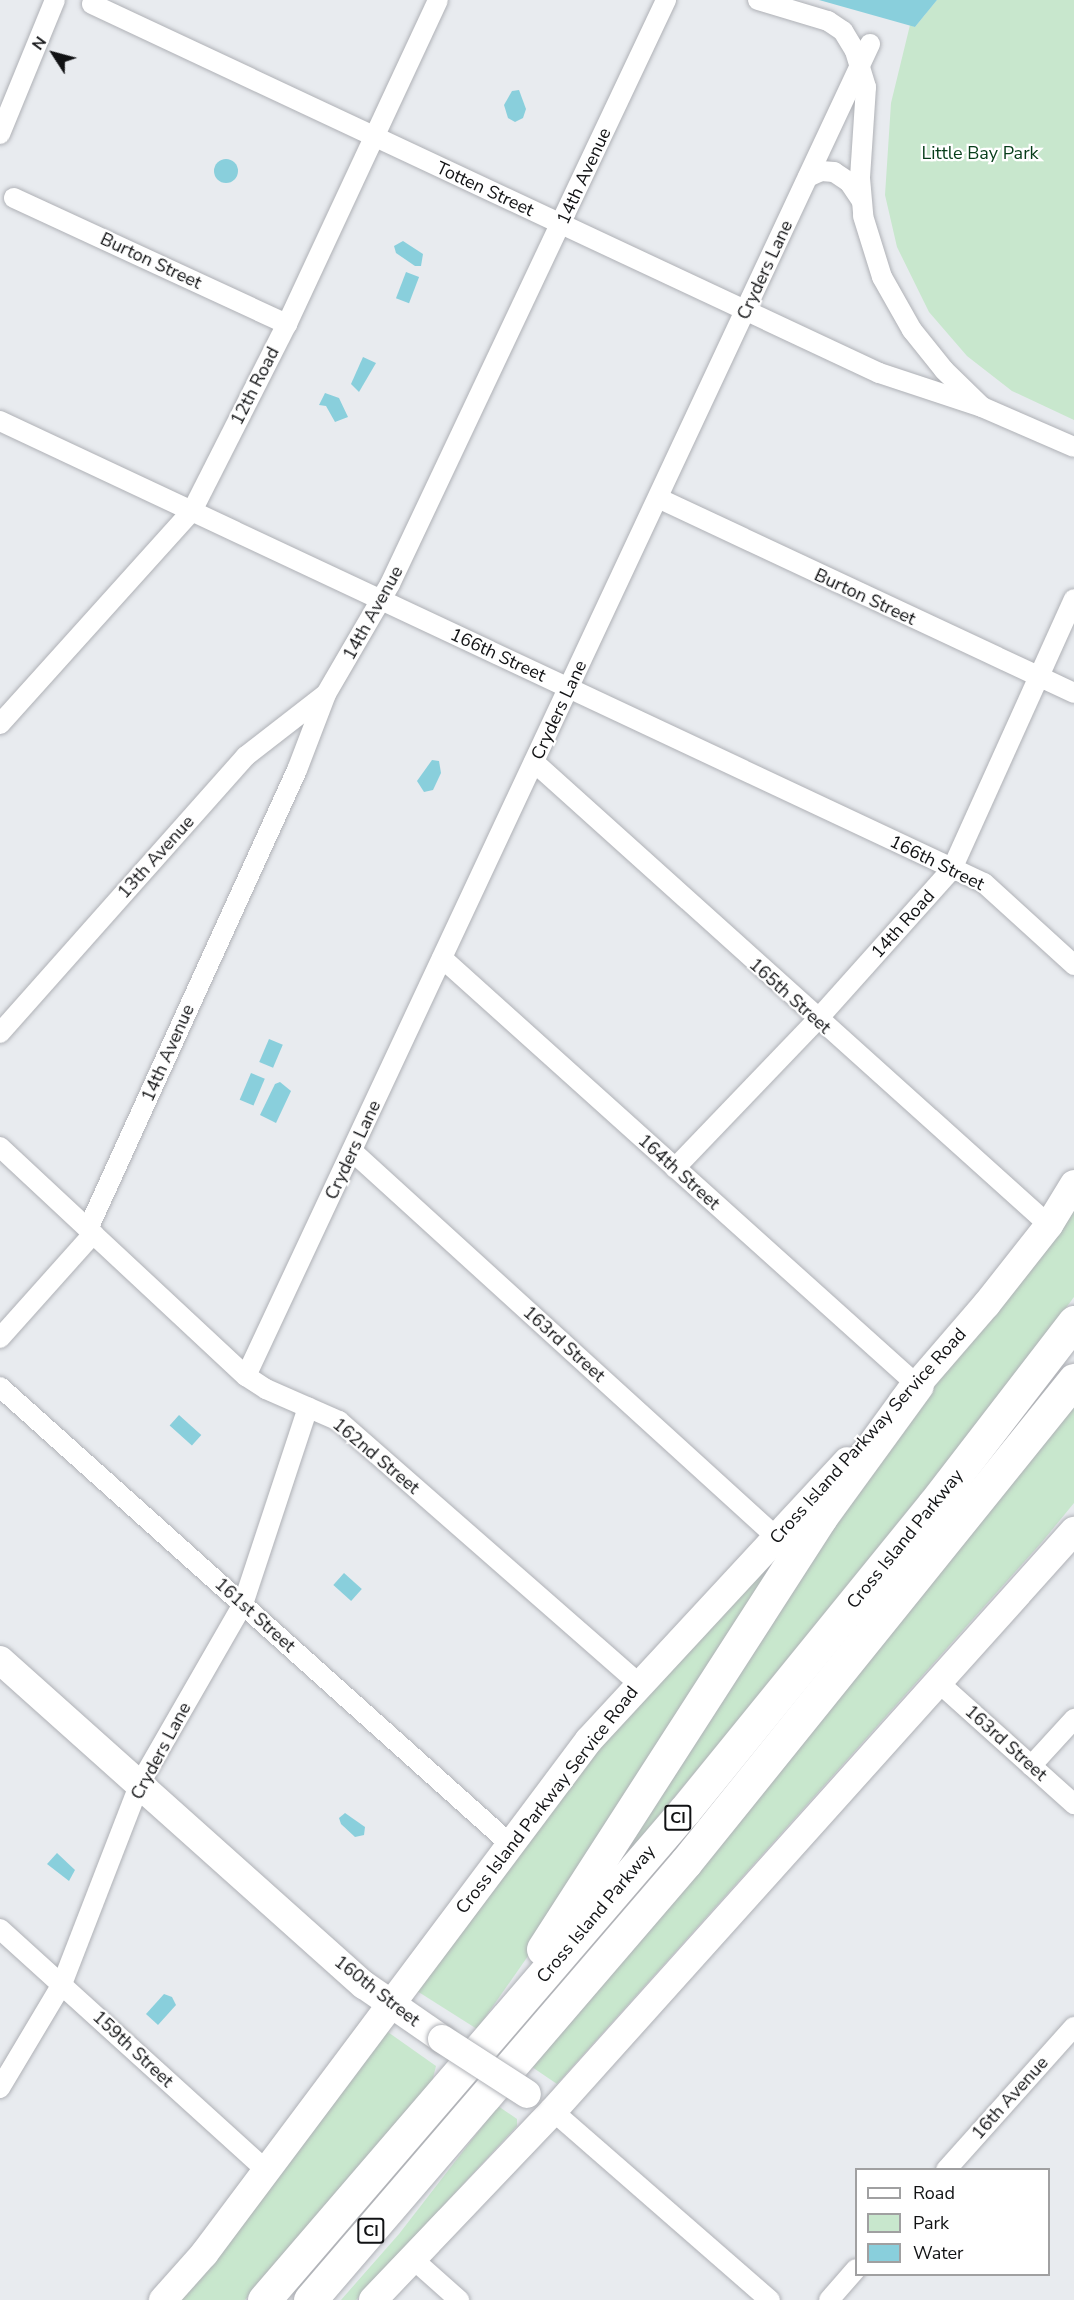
<!DOCTYPE html>
<html>
<head>
<meta charset="utf-8">
<style>
	body { margin:0 }
	#map { position:relative; width:1074px; height:2300px; overflow:hidden; background:#e8ebef; font-family:"Nunito Sans",sans-serif }
	div>[style] { position:absolute }
	[style*='--x'] { left:calc(var(--x)*1px); top:calc(var(--y)*1px); width:calc(var(--w)*1px); rotate:calc(var(--a)*1deg) }
	.green>* { inset:0; background:#c8e7cd }
	.water>* { inset:0; background:#89cfdc; transform-origin:0 0 }
	.round { border-radius:50% }
	.roads { filter:drop-shadow(0 0 2px #afb1b6) drop-shadow(0 0 2px #afb1b6) }
	.street>* { height:20px; margin:-10px; padding:0 10px; transform-origin:10px; border-radius:10px; background:#fff }
	.secondary>* { height:28px; margin:-14px; padding:0 14px; transform-origin:14px; border-radius:14px; background:#fff }
	.highway>* { height:33px; margin:-16.5px; padding:0 16.5px; transform-origin:16.5px; border-radius:16.5px; background:#fff }
	.bridges { filter:drop-shadow(0 0 2px #afb1b6) drop-shadow(0 0 2px #afb1b6) }
	.secondary-bridge>* { height:28px; margin:-14px; padding:0 14px; transform-origin:14px; border-radius:14px; background:#fff }
	span { translate:-50% -50%; white-space:nowrap; text-align:center; line-height:1.15; -webkit-text-stroke:4.5px #fff; paint-order:stroke }
	.shield-label span { padding:2px 4px; background:#fff; border:2px solid; border-radius:4px; -webkit-text-stroke-width:0 }
	.shield-label { font-size:16px; color:#111214; font-weight:700 }
	.park-label { font-size:18px; color:#063d19 }
	.street-label { font-size:18px; color:#111214 }
	.legend { position:absolute; left:855px; top:2168px; width:195px; height:108px; box-sizing:border-box; background:#fff; border:2px solid #a0a0a1; margin:0; padding:8px 10px; list-style:none; font-size:18px; color:#111214 }
	.legend li { display:flex; align-items:center; gap:12px; height:30px }
	.legend b { width:30px; border:2px solid #a0a0a1 }
	.north { position:absolute; left:24px; top:24px; width:60px; height:60px; -webkit-text-stroke:4px #fff; paint-order:stroke; rotate:306deg; font-size:16px; font-weight:700; line-height:24px; text-align:center; color:#111214 }
	.north::after { content:''; display:block; margin:auto; width:21px; height:27px; background:#111214; clip-path:polygon(50% 0,100% 100%,50% 72%,0 100%) }
</style>
</head>
<body>
<div id="map">
	<div class="green">
		<i style="clip-path:polygon(937px 0,1074px 0,1074px 420px,1012px 391px,967px 356px,929px 312px,897px 247px,885px 195px,891px 103px,910px 25px,915px 27px)"></i>
		<i style="clip-path:polygon(1074px 1208px,1074px 1297px,1009px 1385px,763px 1691px,601px 1885px,870px 1459px)"></i>
		<i style="clip-path:polygon(1074px 1401px,1074px 1503px,1042px 1542px,557px 2084px,532px 2067px,816px 1725px)"></i>
		<i style="clip-path:polygon(805px 1522px,535px 1946px,477px 2029px,417px 1991px,600px 1745px)"></i>
		<i style="clip-path:polygon(385px 2030px,436px 2066px,432px 2082px,245px 2300px,179px 2300px)"></i>
		<i style="clip-path:polygon(498px 2106px,517px 2119px,517px 2126px,356px 2300px,341px 2300px,399px 2234px)"></i>
	</div>
	<div class="water">
		<i style="clip-path:polygon(819px 0,937px 0,915px 27px)"></i>
		<i style="clip-path:polygon(519px 90px,526px 109px,523px 118px,515px 122px,508px 118px,504px 105px,512px 91px)"></i>
		<i class="round" style="left:214px;top:159px;width:24px;height:24px"></i>
		<i style="clip-path:polygon(403px 241px,423px 254px,421px 266px,415px 266px,396px 253px,394px 246px)"></i>
		<i style="left:406px;top:272px;width:14px;height:28px;rotate:21deg"></i>
		<i style="clip-path:polygon(363px 357px,376px 363px,359px 392px,351px 384px)"></i>
		<i style="clip-path:polygon(325px 393px,339px 398px,348px 417px,335px 422px,326px 406px,319px 405px)"></i>
		<i style="clip-path:polygon(432px 760px,439px 761px,441px 773px,433px 790px,424px 792px,417px 781px)"></i>
		<i style="left:269px;top:1039px;width:15px;height:25px;rotate:23deg"></i>
		<i style="left:251px;top:1073px;width:15px;height:29px;rotate:23deg"></i>
		<i style="clip-path:polygon(280px 1082px,291px 1091px,276px 1123px,260px 1115px,275px 1084px)"></i>
		<i style="left:179px;top:1415px;width:30px;height:14px;rotate:42deg"></i>
		<i style="left:344px;top:1573px;width:24px;height:16px;rotate:42deg"></i>
		<i style="clip-path:polygon(345px 1813px,365px 1827px,364px 1835px,355px 1837px,341px 1824px,339px 1818px)"></i>
		<i style="clip-path:polygon(57px 1853px,75px 1870px,69px 1881px,47px 1864px)"></i>
		<i style="clip-path:polygon(164px 1994px,172px 1997px,176px 2005px,158px 2025px,146px 2014px)"></i>
	</div>
	<div class="roads">
		<div class="street">
			<i style="--x:758;--y:0;--w:73;--a:16.7"></i>
			<i style="--x:828;--y:21;--w:18;--a:34"></i>
			<i style="--x:843;--y:31;--w:23;--a:59"></i>
			<i style="--x:855;--y:51;--w:38;--a:73"></i>
			<i style="--x:866;--y:87;--w:91;--a:93.8"></i>
			<i style="--x:860;--y:178;--w:38;--a:85"></i>
			<i style="--x:863;--y:216;--w:64;--a:72.7"></i>
			<i style="--x:882;--y:277;--w:61;--a:60.5"></i>
			<i style="--x:912;--y:330;--w:51;--a:51.3"></i>
			<i style="--x:944;--y:370;--w:53;--a:44.2"></i>
			<i style="--x:982;--y:407;--w:100;--a:23.5"></i>
			<i style="--x:92;--y:4;--w:869;--a:25.12"></i>
			<i style="--x:879;--y:373;--w:108;--a:18.3"></i>
			<i style="--x:0;--y:134;--w:145;--a:-67.7"></i>
			<i style="--x:808;--y:177;--w:14;--a:-25"></i>
			<i style="--x:821;--y:171;--w:13;--a:4"></i>
			<i style="--x:834;--y:172;--w:18;--a:34"></i>
			<i style="--x:849;--y:182;--w:22;--a:56"></i>
			<i style="--x:14;--y:198;--w:301;--a:24.8"></i>
			<i style="--x:0;--y:421;--w:1087;--a:25.15"></i>
			<i style="--x:984;--y:883;--w:122;--a:42.3"></i>
			<i style="--x:658;--y:498;--w:459;--a:25.1"></i>
			<i style="--x:0;--y:724;--w:287;--a:-48"></i>
			<i style="--x:192;--y:511;--w:210;--a:-63.1"></i>
			<i style="--x:287;--y:324;--w:357;--a:-65"></i>
			<i style="--x:534;--y:762;--w:693;--a:41.96"></i>
			<i style="--x:442;--y:958;--w:639;--a:41.95"></i>
			<i style="--x:0;--y:1033;--w:370;--a:-48.4"></i>
			<i style="--x:246;--y:756;--w:101;--a:-37.8"></i>
			<i style="--x:0;--y:1147;--w:336;--a:43"></i>
			<i style="--x:246;--y:1376;--w:24;--a:33"></i>
			<i style="--x:266;--y:1389;--w:80;--a:23.7"></i>
			<i style="--x:339;--y:1421;--w:398;--a:41.2"></i>
			<i style="--x:352;--y:1151;--w:573;--a:42.31"></i>
			<i style="--x:675;--y:1168;--w:205;--a:-46.2"></i>
			<i style="--x:817;--y:1020;--w:203;--a:-48.2"></i>
			<i style="--x:952;--y:869;--w:296;--a:-65.7"></i>
			<i style="--x:88;--y:1229;--w:504;--a:-65.52"></i>
			<i style="--x:297;--y:770;--w:81;--a:-69.1"></i>
			<i style="--x:326;--y:694;--w:127;--a:-59.8"></i>
			<i style="--x:390;--y:584;--w:646;--a:-64.7"></i>
			<i style="--x:0;--y:1338;--w:140;--a:-48.2"></i>
			<i style="--x:246;--y:1376;--w:1471;--a:-64.9"></i>
			<i style="--x:0;--y:1387;--w:685;--a:41.86"></i>
			<i style="--x:938;--y:1682;--w:183;--a:41.9"></i>
			<i style="--x:1031;--y:1766;--w:64;--a:-47.5"></i>
			<i style="--x:0;--y:1929;--w:359;--a:42.2"></i>
			<i style="--x:0;--y:2088;--w:121;--a:-59.2"></i>
			<i style="--x:62;--y:1984;--w:213;--a:-68.8"></i>
			<i style="--x:139;--y:1785;--w:209;--a:-60.1"></i>
			<i style="--x:243;--y:1604;--w:207;--a:-71.7"></i>
			<i style="--x:553;--y:2111;--w:288;--a:41.1"></i>
			<i style="--x:946;--y:2170;--w:192;--a:-48.2"></i>
			<i style="--x:413;--y:2259;--w:62;--a:41.7"></i>
			<i style="--x:829;--y:2300;--w:41;--a:-48.9"></i>
		</div>
		<div class="secondary">
			<i style="--x:903;--y:1401;--w:127;--a:-49.2"></i>
			<i style="--x:986;--y:1305;--w:102;--a:-51.8"></i>
			<i style="--x:1049;--y:1225;--w:48;--a:-58.6"></i>
			<i style="--x:0;--y:1660;--w:488;--a:41.8"></i>
			<i style="--x:364;--y:1985;--w:95;--a:34.7"></i>
			<i style="--x:163;--y:2300;--w:62;--a:-48.3"></i>
			<i style="--x:204;--y:2254;--w:642;--a:-53.17"></i>
			<i style="--x:589;--y:1740;--w:380;--a:-47.2"></i>
			<i style="--x:373;--y:2300;--w:261;--a:-46.4"></i>
			<i style="--x:553;--y:2111;--w:780;--a:-48.07"></i>
		</div>
		<div class="highway">
			<i style="--x:543;--y:1949;--w:514;--a:-57.24"></i>
			<i style="--x:821;--y:1517;--w:163;--a:-54"></i>
			<i style="--x:264;--y:2300;--w:646;--a:-49.33"></i>
			<i style="--x:685;--y:1810;--w:393;--a:-50.9"></i>
			<i style="--x:933;--y:1505;--w:231;--a:-52.4"></i>
			<i style="--x:310;--y:2300;--w:577;--a:-49.36"></i>
			<i style="--x:686;--y:1862;--w:619;--a:-51.17"></i>
		</div>
	</div>
	<div class="bridges">
		<div class="secondary-bridge">
			<i style="--x:442;--y:2039;--w:101;--a:32.9"></i>
		</div>
	</div>
	<div class="shield-label">
		<span style="left:678px;top:1818px">CI</span>
		<span style="left:371px;top:2231px">CI</span>
	</div>
	<div class="park-label">
		<span style="left:980px;top:153px">Little Bay Park</span>
	</div>
	<div class="street-label">
		<span style="left:584px;top:176px;rotate:-65deg">14th Avenue</span>
		<span style="left:485px;top:189px;rotate:25deg">Totten Street</span>
		<span style="left:151px;top:261px;rotate:25deg">Burton Street</span>
		<span style="left:765px;top:270px;rotate:-65deg">Cryders Lane</span>
		<span style="left:255px;top:386px;rotate:-63deg">12th Road</span>
		<span style="left:865px;top:597px;rotate:25deg">Burton Street</span>
		<span style="left:373px;top:613px;rotate:-61deg">14th Avenue</span>
		<span style="left:498px;top:655px;rotate:25deg">166th Street</span>
		<span style="left:559px;top:710px;rotate:-65deg">Cryders Lane</span>
		<span style="left:156px;top:857px;rotate:-48deg">13th Avenue</span>
		<span style="left:937px;top:863px;rotate:26deg">166th Street</span>
		<span style="left:903px;top:924px;rotate:-48deg">14th Road</span>
		<span style="left:790px;top:996px;rotate:42deg">165th Street</span>
		<span style="left:168px;top:1053px;rotate:-66deg">14th Avenue</span>
		<span style="left:353px;top:1150px;rotate:-65deg">Cryders Lane</span>
		<span style="left:679px;top:1172px;rotate:42deg">164th Street</span>
		<span style="left:564px;top:1344px;rotate:42deg">163rd Street</span>
		<span style="left:868px;top:1436px;rotate:-48deg">Cross Island Parkway Service Road</span>
		<span style="left:376px;top:1456px;rotate:40deg">162nd Street</span>
		<span style="left:905px;top:1539px;rotate:-51deg">Cross Island Parkway</span>
		<span style="left:255px;top:1615px;rotate:42deg">161st Street</span>
		<span style="left:1006px;top:1743px;rotate:42deg">163rd Street</span>
		<span style="left:161px;top:1751px;rotate:-62deg">Cryders Lane</span>
		<span style="left:547px;top:1800px;rotate:-52deg">Cross Island Parkway Service Road</span>
		<span style="left:596px;top:1914px;rotate:-50deg">Cross Island Parkway</span>
		<span style="left:377px;top:1991px;rotate:38deg">160th Street</span>
		<span style="left:133px;top:2049px;rotate:43deg">159th Street</span>
		<span style="left:1010px;top:2098px;rotate:-48deg">16th Avenue</span>
	</div>
	<ul class="legend">
	<li><b style="height:8px;background:#fff"></b>Road</li>
	<li><b style="height:16px;background:#c8e7cd"></b>Park</li>
	<li><b style="height:16px;background:#89cfdc"></b>Water</li>
	</ul>
	<div class="north">N</div>
</div>
</body>
</html>
